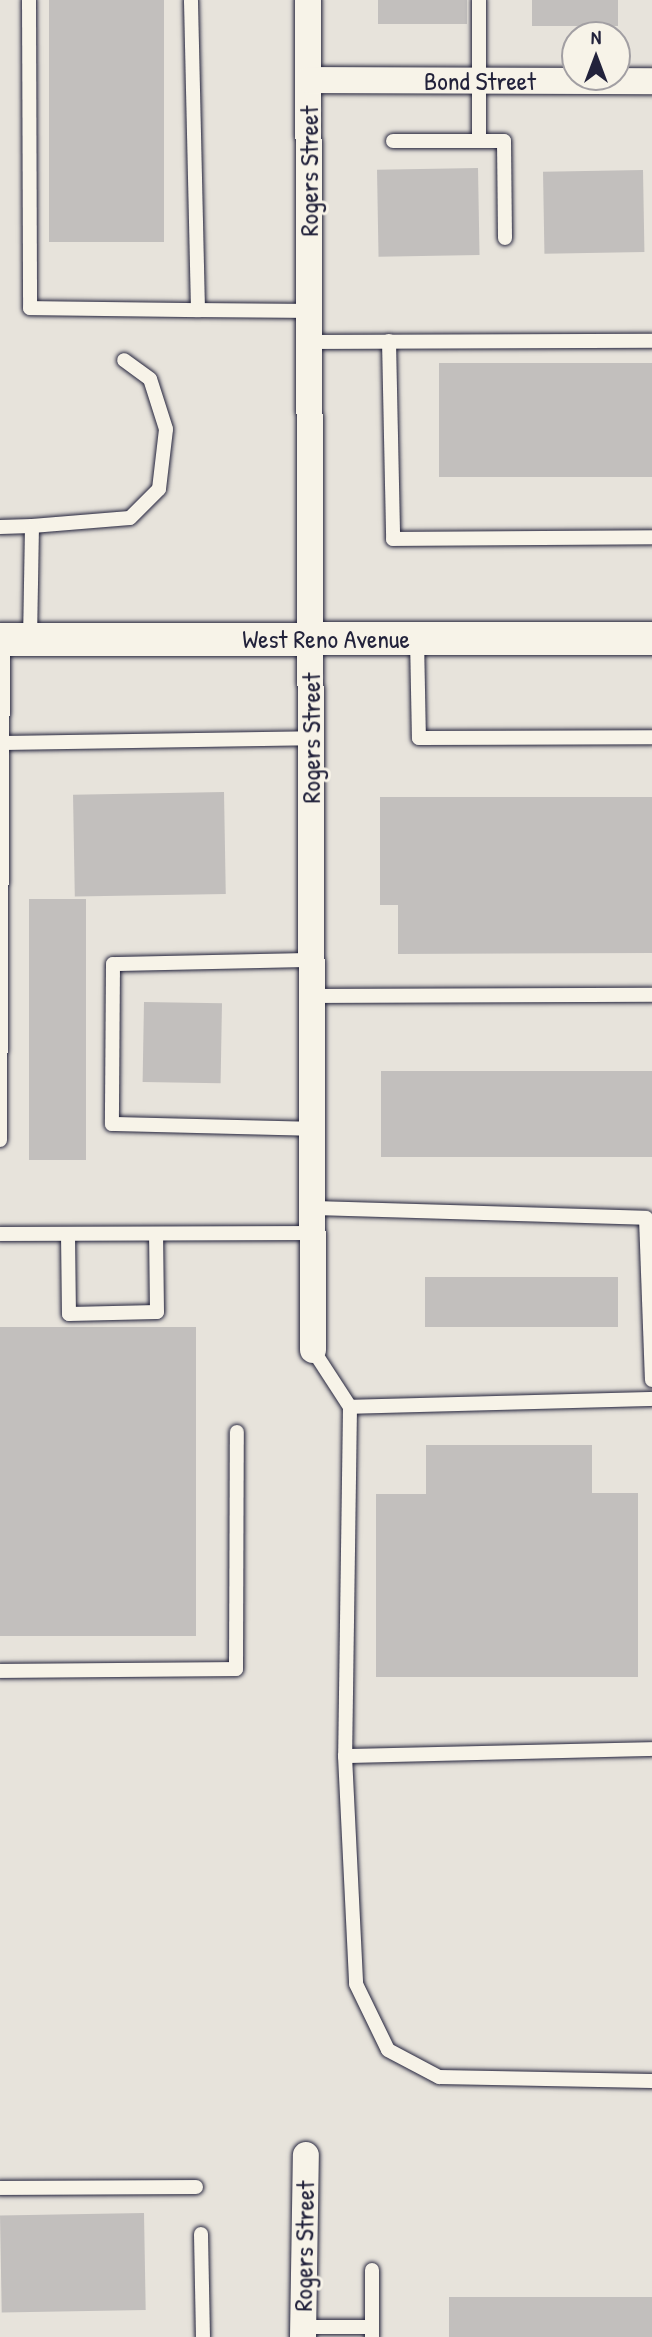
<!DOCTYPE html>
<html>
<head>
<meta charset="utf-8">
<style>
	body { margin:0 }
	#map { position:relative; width:652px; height:2337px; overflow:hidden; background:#f7f3e8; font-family:"Patrick Hand",sans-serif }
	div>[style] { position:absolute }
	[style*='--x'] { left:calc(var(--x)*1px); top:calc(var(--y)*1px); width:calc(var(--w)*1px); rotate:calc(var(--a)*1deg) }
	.built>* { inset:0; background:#e7e3db }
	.building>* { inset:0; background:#c2bfbd; transform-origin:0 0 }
	.roads { filter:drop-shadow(0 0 2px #22223b) drop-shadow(0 0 2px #22223b) }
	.service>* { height:14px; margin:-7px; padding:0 7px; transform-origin:7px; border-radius:7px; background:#f7f3e8 }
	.minor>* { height:26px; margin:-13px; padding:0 13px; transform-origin:13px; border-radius:13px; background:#f7f3e8 }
	.tertiary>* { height:33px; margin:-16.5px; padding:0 16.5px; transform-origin:16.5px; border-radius:16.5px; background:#f7f3e8 }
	span { translate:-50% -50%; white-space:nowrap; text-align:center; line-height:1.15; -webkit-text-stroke:6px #f7f3e8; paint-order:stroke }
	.street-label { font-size:26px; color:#22223b }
	.north { position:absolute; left:561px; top:21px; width:70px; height:70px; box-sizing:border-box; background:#f7f3e8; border:2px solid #a29fa3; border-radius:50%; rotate:0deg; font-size:19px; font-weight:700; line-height:28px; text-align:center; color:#22223b }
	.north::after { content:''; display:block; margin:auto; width:24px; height:32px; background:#22223b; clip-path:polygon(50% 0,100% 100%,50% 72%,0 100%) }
</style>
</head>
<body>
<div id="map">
	<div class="built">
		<i style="clip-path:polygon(evenodd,0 0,652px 0,652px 2337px,0 2337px,0 0,575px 35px,617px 35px,617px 77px,575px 77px,575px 35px)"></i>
	</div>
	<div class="building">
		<i style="left:49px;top:0;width:115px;height:242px"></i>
		<i style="left:378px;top:0;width:89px;height:24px"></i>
		<i style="left:532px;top:0;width:86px;height:26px"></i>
		<i style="left:478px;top:168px;width:87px;height:101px;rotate:89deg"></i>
		<i style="left:643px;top:170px;width:82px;height:100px;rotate:89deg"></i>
		<i style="left:439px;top:363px;width:213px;height:114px"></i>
		<i style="left:224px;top:792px;width:102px;height:151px;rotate:89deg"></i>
		<i style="clip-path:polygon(380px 797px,652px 797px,652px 953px,398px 954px,398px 905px,380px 905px)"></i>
		<i style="left:29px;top:899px;width:57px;height:261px"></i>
		<i style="left:144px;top:1002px;width:78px;height:80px;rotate:1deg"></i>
		<i style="left:381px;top:1071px;width:271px;height:86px"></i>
		<i style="left:425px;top:1277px;width:193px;height:50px"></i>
		<i style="left:0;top:1327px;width:196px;height:309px"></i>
		<i style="clip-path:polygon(426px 1445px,592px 1445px,592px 1493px,638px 1493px,638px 1677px,376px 1677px,376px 1494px,426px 1494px)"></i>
		<i style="left:144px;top:2213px;width:97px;height:144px;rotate:89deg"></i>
		<i style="left:449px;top:2297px;width:203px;height:40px"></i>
	</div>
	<div class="roads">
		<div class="service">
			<i style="--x:29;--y:0;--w:308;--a:89.8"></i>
			<i style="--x:30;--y:308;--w:168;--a:0.7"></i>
			<i style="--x:198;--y:310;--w:310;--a:-91.3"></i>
			<i style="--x:479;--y:0;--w:140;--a:90"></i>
			<i style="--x:393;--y:141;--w:111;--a:0"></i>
			<i style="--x:504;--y:141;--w:97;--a:89.4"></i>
			<i style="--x:198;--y:310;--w:112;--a:0.5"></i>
			<i style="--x:389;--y:341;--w:198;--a:88.8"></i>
			<i style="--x:393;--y:539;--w:259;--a:-0.4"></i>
			<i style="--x:310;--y:342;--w:342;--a:-0.2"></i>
			<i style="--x:32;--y:526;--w:98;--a:-4.7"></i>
			<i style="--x:130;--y:518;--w:41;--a:-45"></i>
			<i style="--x:159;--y:489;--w:60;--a:-83.3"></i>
			<i style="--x:166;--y:429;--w:52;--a:-107.7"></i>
			<i style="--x:150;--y:379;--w:32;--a:-144"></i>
			<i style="--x:0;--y:527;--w:32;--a:-2"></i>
			<i style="--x:32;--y:526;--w:113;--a:91"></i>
			<i style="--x:417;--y:638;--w:100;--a:88.9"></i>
			<i style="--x:419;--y:738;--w:233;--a:-0.2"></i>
			<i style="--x:3;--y:743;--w:308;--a:-0.9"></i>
			<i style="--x:312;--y:960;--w:199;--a:178.8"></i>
			<i style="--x:113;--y:964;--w:160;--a:90.4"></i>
			<i style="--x:112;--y:1124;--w:200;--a:1.4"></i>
			<i style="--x:312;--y:996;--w:340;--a:-0.2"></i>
			<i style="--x:0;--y:1140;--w:501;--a:-89.66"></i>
			<i style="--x:313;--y:1208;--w:333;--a:1.7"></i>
			<i style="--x:646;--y:1218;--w:162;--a:87.9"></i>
			<i style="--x:0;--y:1234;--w:313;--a:-0.2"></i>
			<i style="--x:68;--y:1234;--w:80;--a:89.3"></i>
			<i style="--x:69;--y:1314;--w:88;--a:-1.3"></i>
			<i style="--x:157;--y:1312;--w:78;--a:-90.7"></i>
			<i style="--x:313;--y:1350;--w:68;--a:57"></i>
			<i style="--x:652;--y:1399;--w:302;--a:178.5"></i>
			<i style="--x:350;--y:1407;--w:349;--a:90.8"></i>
			<i style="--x:345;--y:1756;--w:307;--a:-1.3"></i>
			<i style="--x:0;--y:1671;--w:236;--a:-0.5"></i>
			<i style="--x:236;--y:1669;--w:237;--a:-89.8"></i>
			<i style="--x:345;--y:1756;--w:228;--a:87.2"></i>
			<i style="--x:356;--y:1984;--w:73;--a:64.1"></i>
			<i style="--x:388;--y:2050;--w:58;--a:27.9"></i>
			<i style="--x:439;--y:2077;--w:213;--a:1.1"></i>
			<i style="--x:0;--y:2188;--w:196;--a:-0.3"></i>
			<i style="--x:201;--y:2234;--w:103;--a:88.9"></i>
			<i style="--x:303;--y:2327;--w:69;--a:0"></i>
			<i style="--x:372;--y:2337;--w:67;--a:-90"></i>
		</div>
		<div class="minor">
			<i style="--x:308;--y:0;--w:1350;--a:89.79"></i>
			<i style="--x:309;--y:80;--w:343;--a:0.2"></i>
			<i style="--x:303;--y:2337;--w:182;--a:-89.1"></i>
		</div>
		<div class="tertiary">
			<i style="--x:0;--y:639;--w:652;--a:-0.09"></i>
		</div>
	</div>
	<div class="street-label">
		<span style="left:480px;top:81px">Bond Street</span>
		<span style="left:309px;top:171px;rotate:-90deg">Rogers Street</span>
		<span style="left:326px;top:639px">West Reno Avenue</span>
		<span style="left:311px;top:738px;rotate:-90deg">Rogers Street</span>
		<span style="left:304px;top:2246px;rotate:-89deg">Rogers Street</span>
	</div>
	<div class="north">N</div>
</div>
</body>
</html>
